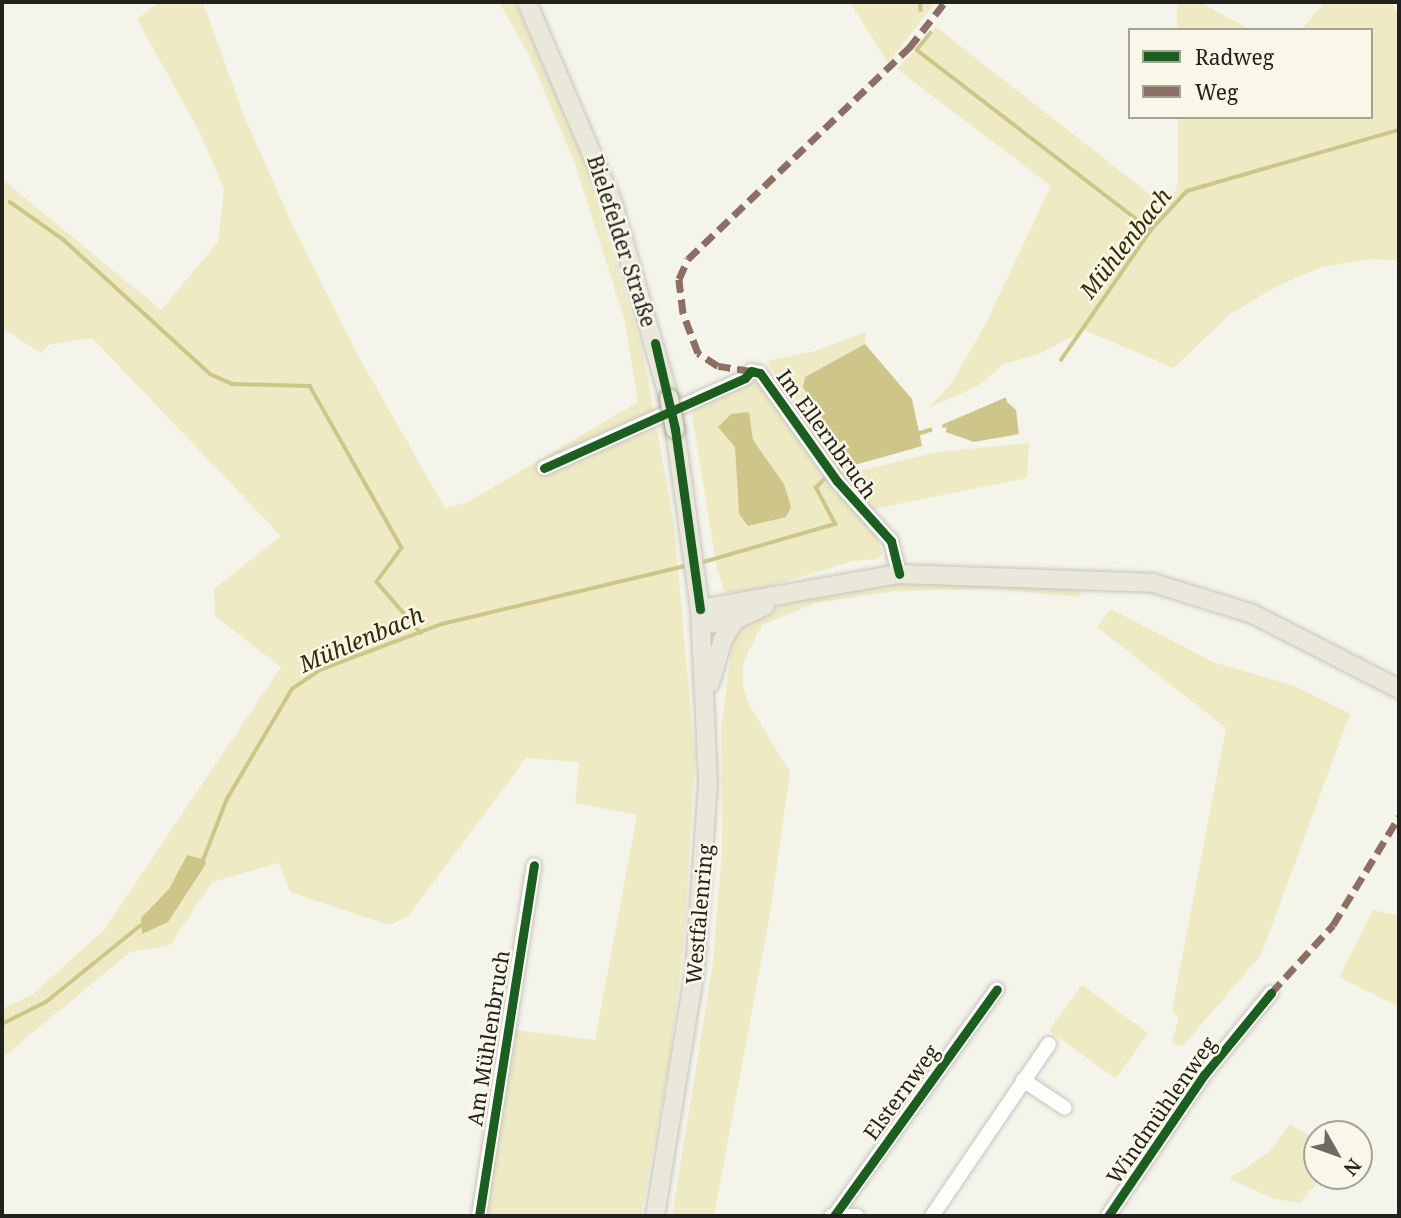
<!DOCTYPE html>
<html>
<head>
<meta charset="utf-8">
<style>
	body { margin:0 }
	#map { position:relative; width:1401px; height:1218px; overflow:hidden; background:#f5f4eb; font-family:"Noto Serif",serif }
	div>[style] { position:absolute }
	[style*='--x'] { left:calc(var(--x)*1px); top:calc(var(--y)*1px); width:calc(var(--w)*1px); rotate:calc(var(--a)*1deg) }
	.green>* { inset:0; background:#eeeac4; transform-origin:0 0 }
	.water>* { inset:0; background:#cec688 }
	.stream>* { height:3.5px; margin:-1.75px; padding:0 1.75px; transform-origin:1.75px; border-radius:1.75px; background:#cec688 }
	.roads { filter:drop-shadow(0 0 2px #c6c5be) drop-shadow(0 0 2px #c6c5be) }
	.minor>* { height:14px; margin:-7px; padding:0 7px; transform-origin:7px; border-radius:7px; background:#fefdfc }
	.major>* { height:18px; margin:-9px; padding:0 9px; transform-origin:9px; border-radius:9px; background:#e9e8db }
	.bridges { filter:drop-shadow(0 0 2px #acaa90) drop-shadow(0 0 2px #acaa90) }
	.major-bridge>* { height:18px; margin:-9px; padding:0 9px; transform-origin:9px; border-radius:9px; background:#e9e8db }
	.quiet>* { height:7px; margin-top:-3.5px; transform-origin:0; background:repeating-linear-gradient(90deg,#8d6e63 0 14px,transparent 0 21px) }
	.cycleway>* { height:9px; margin:-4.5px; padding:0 4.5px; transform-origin:4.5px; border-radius:4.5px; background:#1b5e20 }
	span { translate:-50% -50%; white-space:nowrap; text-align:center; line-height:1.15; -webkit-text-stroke:5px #f9f7e7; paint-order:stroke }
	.street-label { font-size:21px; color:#22221c }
	.water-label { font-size:23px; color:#312c06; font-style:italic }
	.frame { position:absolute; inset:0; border:4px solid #22221c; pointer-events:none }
	.legend { position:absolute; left:1128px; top:28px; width:245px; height:91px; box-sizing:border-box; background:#f9f7e7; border:2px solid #a3a296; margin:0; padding:9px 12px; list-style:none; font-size:21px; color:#22221c }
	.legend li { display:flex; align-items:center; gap:14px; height:35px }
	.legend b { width:35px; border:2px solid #a3a296 }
	.north { position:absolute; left:1303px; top:1120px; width:70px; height:70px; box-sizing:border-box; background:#f9f7e7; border:2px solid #a3a296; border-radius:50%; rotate:130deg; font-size:19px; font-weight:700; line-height:28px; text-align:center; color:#22221c }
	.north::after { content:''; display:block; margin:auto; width:24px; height:32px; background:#6c6c64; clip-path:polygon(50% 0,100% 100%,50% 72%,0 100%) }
</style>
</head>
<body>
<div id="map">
	<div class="green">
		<i style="clip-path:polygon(evenodd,159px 2px,203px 2px,244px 116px,294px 228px,360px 359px,445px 508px,468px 502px,638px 402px,624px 318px,574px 161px,529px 55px,499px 2px,515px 2px,582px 150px,643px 353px,674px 524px,695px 760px,684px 938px,671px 1051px,641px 1216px,486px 1216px,514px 1030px,595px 1040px,637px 815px,575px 803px,579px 762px,526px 758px,408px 916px,389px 925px,290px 892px,279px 863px,212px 882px,170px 945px,130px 952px,2px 1058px,2px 1009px,32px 995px,104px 930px,281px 667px,215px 616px,214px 589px,281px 536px,92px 338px,48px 345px,41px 353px,2px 328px,2px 179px,161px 310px,218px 242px,224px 189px,199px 131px,137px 19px,159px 2px,187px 855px,206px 865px,168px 922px,141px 918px,169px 889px,187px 855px)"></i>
		<i style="clip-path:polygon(850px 2px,936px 2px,888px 63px)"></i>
		<i style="clip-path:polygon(1177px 2px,1200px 2px,1250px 30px,1177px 30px)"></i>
		<i style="clip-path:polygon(1325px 2px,1392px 2px,1399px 17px,1399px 260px,1369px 259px,1322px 267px,1277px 286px,1229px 315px,1174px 368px,1084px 330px,1039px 354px,1004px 364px,978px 386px,928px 408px,951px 384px,984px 327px,1051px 186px,897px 69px,936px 27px,1161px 203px,1175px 192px,1178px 181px,1178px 117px,1371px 117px,1371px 30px,1301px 30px)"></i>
		<i style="clip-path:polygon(866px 332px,865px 344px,806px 377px,851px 466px,842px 475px,938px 452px,1029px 443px,1027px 478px,873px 509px,865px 504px,841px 475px,802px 418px,767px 361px,815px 351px)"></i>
		<i style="clip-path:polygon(evenodd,756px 380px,827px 481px,877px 537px,882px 554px,877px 559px,853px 561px,756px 590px,725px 593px,717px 569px,692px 414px,695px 407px,756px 380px,749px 413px,753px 440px,784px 484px,738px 504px,735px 447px,719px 427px,749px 413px)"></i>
		<i style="clip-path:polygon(907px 580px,1078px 586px,1080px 597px,990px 589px,895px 591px,815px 603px,762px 625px,743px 663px,743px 685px,749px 705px,790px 772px,770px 914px,714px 1216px,672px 1216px,713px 962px,722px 849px,721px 727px,734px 632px,784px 605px,832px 590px)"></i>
		<i style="clip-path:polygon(1111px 609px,1213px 662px,1292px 685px,1350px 714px,1261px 955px,1182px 1047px,1172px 1042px,1179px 1017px,1172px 1010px,1226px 728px,1097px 627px)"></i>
		<i style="clip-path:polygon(1373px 910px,1399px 916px,1399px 1007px,1339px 977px)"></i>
		<i style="left:1082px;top:985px;width:82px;height:56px;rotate:36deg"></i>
		<i style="clip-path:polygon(1290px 1124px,1317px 1140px,1317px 1176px,1323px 1176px,1300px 1203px,1274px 1199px,1229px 1179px,1269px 1152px)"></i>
	</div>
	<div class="water">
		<i style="clip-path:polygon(865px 344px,912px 399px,922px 446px,851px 466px,803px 387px,805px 377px)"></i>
		<i style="clip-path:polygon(1005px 400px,1016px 410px,1019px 434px,974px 442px,946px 432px,947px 425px)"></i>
		<i style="clip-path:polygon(749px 412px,753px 440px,784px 484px,791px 507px,786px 517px,748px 526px,739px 514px,735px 447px,718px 427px,731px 414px)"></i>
		<i style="clip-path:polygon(187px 855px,205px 860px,206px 864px,168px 922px,142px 934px,141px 918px,169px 889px)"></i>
	</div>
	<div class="stream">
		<i style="--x:921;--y:2;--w:8;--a:90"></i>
		<i style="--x:931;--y:33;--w:22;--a:129"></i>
		<i style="--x:917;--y:50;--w:295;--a:37.6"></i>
		<i style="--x:10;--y:202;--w:66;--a:35.1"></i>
		<i style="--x:64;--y:240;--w:198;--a:42.5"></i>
		<i style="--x:210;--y:374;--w:24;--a:24"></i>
		<i style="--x:232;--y:384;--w:78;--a:1.5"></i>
		<i style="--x:310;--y:386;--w:186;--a:60.4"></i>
		<i style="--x:402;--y:548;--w:42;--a:126.3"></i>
		<i style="--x:377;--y:582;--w:67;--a:49.2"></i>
		<i style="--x:1061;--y:360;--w:158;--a:-55.3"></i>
		<i style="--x:1151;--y:230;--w:53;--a:-47.3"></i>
		<i style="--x:1187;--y:191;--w:221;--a:-16.1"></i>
		<i style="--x:944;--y:426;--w:66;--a:-23.1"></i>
		<i style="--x:917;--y:434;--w:14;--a:-17"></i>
		<i style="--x:839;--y:469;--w:16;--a:-35"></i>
		<i style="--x:700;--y:563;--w:141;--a:-16.1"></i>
		<i style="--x:835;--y:524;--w:41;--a:-117.8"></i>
		<i style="--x:816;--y:488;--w:12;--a:-48"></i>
		<i style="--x:202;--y:863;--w:69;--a:-68.7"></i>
		<i style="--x:227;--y:799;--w:128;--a:-59.4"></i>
		<i style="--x:292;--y:689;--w:34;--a:-34"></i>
		<i style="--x:320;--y:670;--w:130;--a:-20.7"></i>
		<i style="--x:442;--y:624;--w:254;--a:-13.4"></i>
		<i style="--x:2;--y:1024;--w:49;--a:-26.6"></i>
		<i style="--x:46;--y:1002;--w:121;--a:-39"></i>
	</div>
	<div class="roads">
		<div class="minor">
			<i style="--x:544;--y:468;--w:220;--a:-24.1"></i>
			<i style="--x:745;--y:378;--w:9;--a:-49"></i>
			<i style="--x:751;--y:371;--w:9;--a:13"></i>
			<i style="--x:760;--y:373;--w:133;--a:54.5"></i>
			<i style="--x:837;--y:481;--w:81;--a:48"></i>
			<i style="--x:891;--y:541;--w:34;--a:76"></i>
			<i style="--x:1023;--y:1080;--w:50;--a:33.7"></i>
			<i style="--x:479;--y:1216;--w:355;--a:-81.1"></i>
			<i style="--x:831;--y:1216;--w:26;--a:0"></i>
			<i style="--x:834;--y:1216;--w:279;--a:-54.3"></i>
			<i style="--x:932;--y:1216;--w:208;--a:-55.8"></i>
			<i style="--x:1108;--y:1216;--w:171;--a:-55.8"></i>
			<i style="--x:1204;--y:1075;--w:106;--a:-50.7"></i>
		</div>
		<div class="major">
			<i style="--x:527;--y:2;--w:220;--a:66.9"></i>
			<i style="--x:613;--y:204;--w:202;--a:73.9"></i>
			<i style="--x:700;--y:609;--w:202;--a:-10"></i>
			<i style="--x:899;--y:574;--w:254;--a:2"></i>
			<i style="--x:1153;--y:583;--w:105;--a:17.2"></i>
			<i style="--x:1253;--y:614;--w:164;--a:27.2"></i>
			<i style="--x:701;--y:625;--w:34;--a:-8"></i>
			<i style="--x:735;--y:620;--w:33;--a:-25"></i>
			<i style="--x:710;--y:683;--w:46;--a:-73.5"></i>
			<i style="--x:723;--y:639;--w:22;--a:-58"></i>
			<i style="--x:655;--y:1216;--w:250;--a:-80.8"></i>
			<i style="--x:695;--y:969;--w:186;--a:-86"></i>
			<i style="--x:708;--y:783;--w:174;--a:-92.6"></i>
			<i style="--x:700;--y:609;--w:182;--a:-97.9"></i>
		</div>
	</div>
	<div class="bridges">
		<div class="major-bridge">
			<i style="--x:669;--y:398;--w:32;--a:79"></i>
		</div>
	</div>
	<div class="quiet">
		<i style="--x:751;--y:371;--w:33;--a:-171"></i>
		<i style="--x:718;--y:366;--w:24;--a:-147"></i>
		<i style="--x:698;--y:353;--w:43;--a:-110.6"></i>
		<i style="--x:683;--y:313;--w:34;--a:-97"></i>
		<i style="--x:679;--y:279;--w:22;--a:-66"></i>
		<i style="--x:688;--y:259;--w:306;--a:-43.7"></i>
		<i style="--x:909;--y:48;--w:58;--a:-52"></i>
		<i style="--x:1271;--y:993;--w:92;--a:-47.6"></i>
		<i style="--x:1333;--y:925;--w:127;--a:-58.6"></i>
	</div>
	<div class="cycleway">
		<i style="--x:655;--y:343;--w:88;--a:76.9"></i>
		<i style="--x:675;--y:429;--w:182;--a:82.1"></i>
		<i style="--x:544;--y:468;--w:220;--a:-24.1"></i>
		<i style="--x:745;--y:378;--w:9;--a:-49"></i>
		<i style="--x:751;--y:371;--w:9;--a:13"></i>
		<i style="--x:760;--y:373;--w:133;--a:54.5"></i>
		<i style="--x:837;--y:481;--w:81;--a:48"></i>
		<i style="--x:891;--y:541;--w:34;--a:76"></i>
		<i style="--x:479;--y:1216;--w:355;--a:-81.1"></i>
		<i style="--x:834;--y:1216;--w:279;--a:-54.3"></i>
		<i style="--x:1108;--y:1216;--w:171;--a:-55.8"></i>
		<i style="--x:1204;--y:1075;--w:106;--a:-50.7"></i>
	</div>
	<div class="street-label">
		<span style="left:622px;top:241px;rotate:72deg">Bielefelder Straße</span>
		<span style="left:827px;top:434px;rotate:54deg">Im Ellernbruch</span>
		<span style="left:699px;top:914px;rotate:-85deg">Westfalenring</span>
		<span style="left:488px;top:1038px;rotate:-81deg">Am Mühlenbruch</span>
		<span style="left:901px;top:1092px;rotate:-54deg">Elsternweg</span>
		<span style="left:1161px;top:1110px;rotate:-55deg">Windmühlenweg</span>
	</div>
	<div class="water-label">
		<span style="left:1125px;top:243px;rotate:-52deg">Mühlenbach</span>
		<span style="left:361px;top:639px;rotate:-23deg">Mühlenbach</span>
	</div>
	<div class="frame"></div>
	<ul class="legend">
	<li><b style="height:9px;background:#1b5e20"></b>Radweg</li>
	<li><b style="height:9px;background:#8d6e63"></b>Weg</li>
	</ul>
	<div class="north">N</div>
</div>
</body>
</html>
